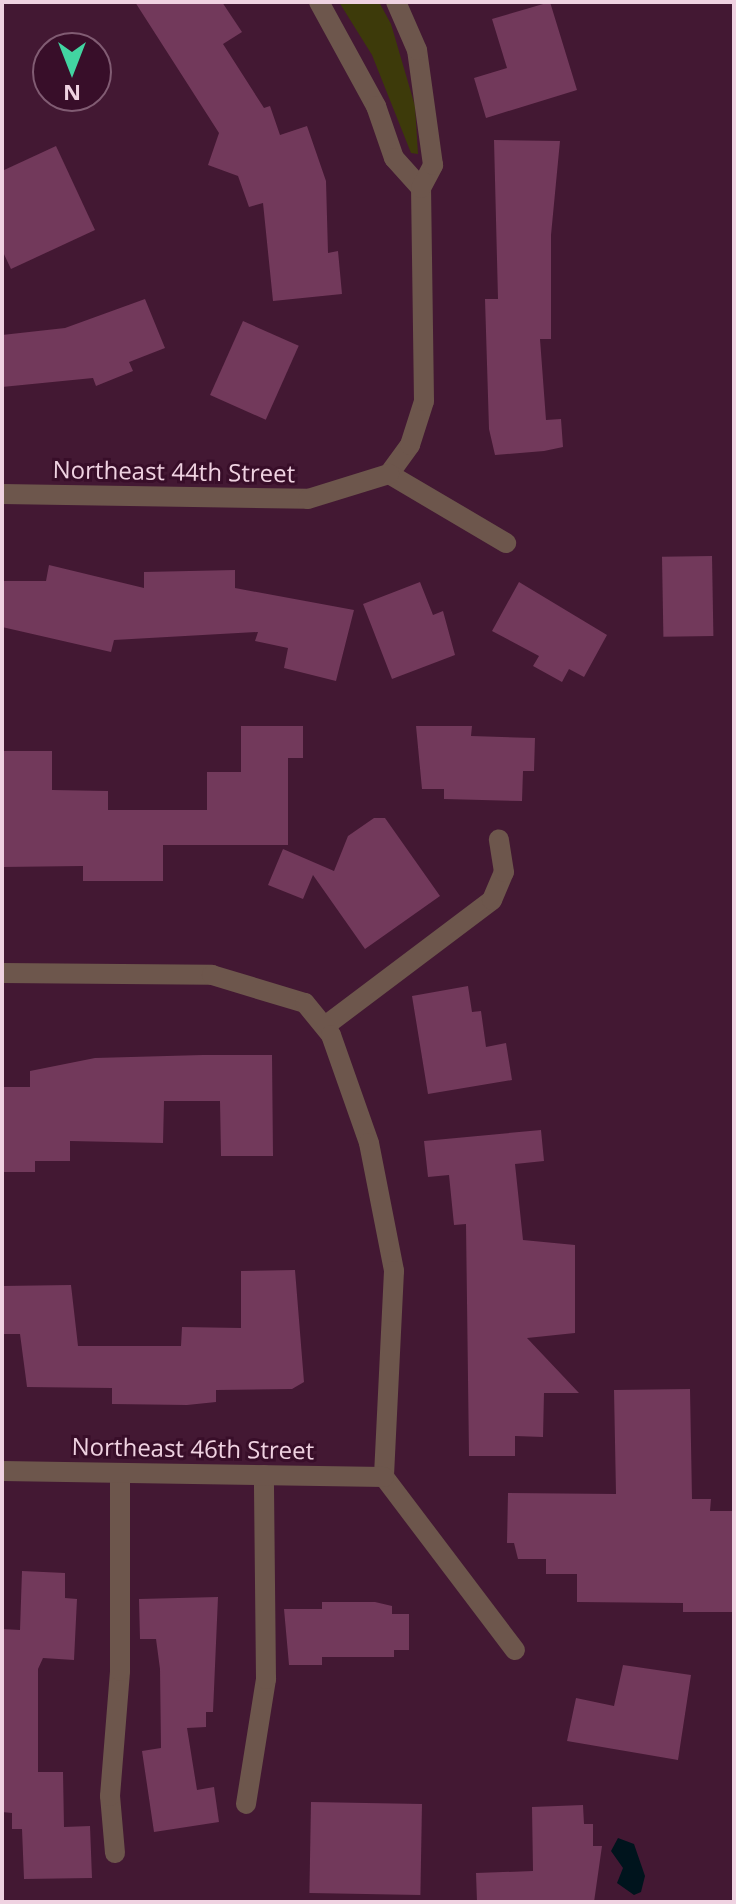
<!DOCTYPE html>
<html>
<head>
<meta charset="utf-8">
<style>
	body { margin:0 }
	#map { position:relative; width:736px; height:1904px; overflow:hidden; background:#431833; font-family:"Open Sans",sans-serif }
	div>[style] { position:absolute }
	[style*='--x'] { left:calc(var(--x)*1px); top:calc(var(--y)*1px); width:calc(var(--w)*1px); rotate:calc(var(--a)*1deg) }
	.green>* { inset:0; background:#3d3a0a }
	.water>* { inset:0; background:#00141d }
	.building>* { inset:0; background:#72395b; transform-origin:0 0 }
	.service>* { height:20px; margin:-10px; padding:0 10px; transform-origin:10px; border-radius:10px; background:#6d564c }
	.minor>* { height:20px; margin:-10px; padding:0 10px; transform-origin:10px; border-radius:10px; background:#6d564c }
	span { translate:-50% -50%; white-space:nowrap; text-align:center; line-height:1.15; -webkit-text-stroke:6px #380e29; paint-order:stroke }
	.street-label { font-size:24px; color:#efd2e1 }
	.frame { position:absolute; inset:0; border:4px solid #efd2e1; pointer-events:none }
	.north { position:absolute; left:32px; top:32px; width:80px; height:80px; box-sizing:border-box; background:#380e29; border:2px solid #815c73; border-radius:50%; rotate:180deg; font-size:22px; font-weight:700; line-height:32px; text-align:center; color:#efd2e1 }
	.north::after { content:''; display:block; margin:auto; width:28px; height:36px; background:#42d4a1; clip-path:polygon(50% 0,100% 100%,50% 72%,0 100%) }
</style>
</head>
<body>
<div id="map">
	<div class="green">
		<i style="clip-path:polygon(339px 2px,379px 2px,391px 24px,415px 106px,418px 154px,411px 153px,372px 55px)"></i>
	</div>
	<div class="water">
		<i style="clip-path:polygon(618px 1838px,634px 1844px,645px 1876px,641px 1892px,634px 1895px,617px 1883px,623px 1868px,611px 1851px)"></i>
	</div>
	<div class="building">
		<i style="clip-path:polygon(135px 2px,222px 2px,242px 32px,223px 44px,264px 108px,270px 106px,280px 135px,307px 126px,326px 181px,328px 253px,338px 251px,342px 294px,273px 301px,263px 203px,249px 207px,238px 176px,208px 165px,219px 133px)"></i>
		<i style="clip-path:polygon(550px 2px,577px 90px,486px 118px,474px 78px,507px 68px,492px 19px)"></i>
		<i style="clip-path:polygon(494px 140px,560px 141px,551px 235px,551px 339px,540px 339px,546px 420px,561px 419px,563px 447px,544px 451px,495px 455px,489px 429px,485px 299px,498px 299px)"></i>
		<i style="clip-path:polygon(56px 146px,95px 230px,11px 269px,2px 250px,2px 171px)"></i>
		<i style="clip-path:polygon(145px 299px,165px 348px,129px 362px,133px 371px,96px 386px,93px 378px,2px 387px,2px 335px,65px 328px)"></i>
		<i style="left:243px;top:321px;width:61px;height:81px;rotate:24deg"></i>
		<i style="left:712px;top:556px;width:80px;height:50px;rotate:89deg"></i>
		<i style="clip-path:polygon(49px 565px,144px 588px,144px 572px,235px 570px,235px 588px,354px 610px,336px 681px,284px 668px,288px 648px,255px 641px,258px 632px,114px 640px,111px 652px,2px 627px,2px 581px,46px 581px)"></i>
		<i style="clip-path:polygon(420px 582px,433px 615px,443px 611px,455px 655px,392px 679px,363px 604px)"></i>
		<i style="clip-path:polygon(519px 582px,607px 635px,584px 677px,569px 669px,562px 682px,533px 666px,539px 656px,492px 631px)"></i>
		<i style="clip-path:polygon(241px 726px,303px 726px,303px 758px,288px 758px,288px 845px,163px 845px,163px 881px,83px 881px,83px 866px,2px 867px,4px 751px,52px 751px,52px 790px,108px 791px,108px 810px,207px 810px,207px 772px,241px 772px)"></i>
		<i style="clip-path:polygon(416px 726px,472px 726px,471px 736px,535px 738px,534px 771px,523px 771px,522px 801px,444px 799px,444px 789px,422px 789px)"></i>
		<i style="clip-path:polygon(374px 818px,385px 818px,440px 896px,365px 949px,313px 875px,303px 899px,268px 885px,283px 849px,334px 871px,348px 836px)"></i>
		<i style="clip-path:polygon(468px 986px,472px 1012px,481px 1011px,486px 1047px,506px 1043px,512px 1080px,428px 1094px,412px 996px)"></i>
		<i style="clip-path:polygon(203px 1055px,272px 1055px,273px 1156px,221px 1156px,220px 1101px,164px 1101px,163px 1143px,70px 1141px,70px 1161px,35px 1161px,35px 1172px,2px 1172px,2px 1087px,30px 1087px,30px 1071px,95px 1058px)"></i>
		<i style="clip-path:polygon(541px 1130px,544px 1161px,515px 1164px,523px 1240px,575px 1245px,575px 1333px,527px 1338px,579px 1393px,544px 1393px,543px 1437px,515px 1436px,515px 1456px,469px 1456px,466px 1224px,454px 1225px,449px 1175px,428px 1177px,424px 1141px)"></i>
		<i style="clip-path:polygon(295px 1270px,304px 1382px,292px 1389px,216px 1390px,216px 1402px,187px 1405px,112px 1404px,112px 1388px,27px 1387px,20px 1334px,2px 1334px,2px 1286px,71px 1285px,78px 1346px,181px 1346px,182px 1327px,241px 1328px,241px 1271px)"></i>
		<i style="clip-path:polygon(690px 1389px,692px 1499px,711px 1499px,710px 1511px,734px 1511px,734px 1612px,683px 1612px,683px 1603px,577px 1602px,577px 1574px,546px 1574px,546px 1559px,518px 1559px,514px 1543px,507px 1543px,508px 1493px,616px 1494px,614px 1390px)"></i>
		<i style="clip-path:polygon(22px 1571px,65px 1573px,65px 1598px,77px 1599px,74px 1660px,43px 1658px,38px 1669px,38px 1772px,63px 1772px,64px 1827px,90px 1826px,92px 1878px,24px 1879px,22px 1829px,12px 1829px,12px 1813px,2px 1812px,2px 1629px,20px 1630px)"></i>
		<i style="clip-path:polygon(218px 1597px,213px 1712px,206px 1712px,206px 1727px,187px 1728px,197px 1790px,214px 1787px,219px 1822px,154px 1832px,142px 1751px,161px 1748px,160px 1669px,156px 1639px,140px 1639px,139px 1599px)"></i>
		<i style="clip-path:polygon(322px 1602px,375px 1602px,392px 1606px,392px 1614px,409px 1614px,409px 1650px,394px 1650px,394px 1657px,322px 1657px,322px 1665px,289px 1665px,284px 1609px,322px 1609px)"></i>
		<i style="clip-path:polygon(623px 1665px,691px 1675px,678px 1760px,567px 1741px,576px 1698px,614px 1706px)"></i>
		<i style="left:311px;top:1802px;width:111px;height:91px;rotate:1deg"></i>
		<i style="clip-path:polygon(583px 1805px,584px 1824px,593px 1824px,593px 1846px,602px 1846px,594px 1902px,477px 1902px,476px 1873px,533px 1871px,532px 1807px)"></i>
	</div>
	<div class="service">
		<i style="--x:325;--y:1026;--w:209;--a:-37"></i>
		<i style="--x:492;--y:900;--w:30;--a:-67"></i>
		<i style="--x:504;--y:872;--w:33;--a:-99"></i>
		<i style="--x:246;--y:1804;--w:127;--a:-80.9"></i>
		<i style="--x:266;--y:1679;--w:204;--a:-90.6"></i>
		<i style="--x:115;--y:1853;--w:57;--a:-95"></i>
		<i style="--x:110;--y:1796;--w:125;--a:-85.4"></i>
		<i style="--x:120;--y:1671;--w:198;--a:-90"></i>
	</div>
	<div class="minor">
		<i style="--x:319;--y:2;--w:119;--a:61.3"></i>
		<i style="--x:376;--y:106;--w:55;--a:70.9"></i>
		<i style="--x:394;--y:158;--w:40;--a:48"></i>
		<i style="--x:389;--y:474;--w:36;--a:-54"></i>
		<i style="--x:410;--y:445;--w:46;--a:-72.3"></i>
		<i style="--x:424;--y:401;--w:213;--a:-90.8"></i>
		<i style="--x:421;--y:188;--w:26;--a:-62"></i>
		<i style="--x:433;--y:165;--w:116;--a:-97.9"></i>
		<i style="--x:417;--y:50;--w:52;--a:-113.6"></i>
		<i style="--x:389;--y:474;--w:136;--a:30.5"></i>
		<i style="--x:2;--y:494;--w:306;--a:0.9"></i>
		<i style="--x:308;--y:499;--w:85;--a:-17.2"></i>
		<i style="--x:2;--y:973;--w:210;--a:0.5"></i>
		<i style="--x:212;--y:975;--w:97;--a:16.8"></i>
		<i style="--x:305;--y:1003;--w:41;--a:50.9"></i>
		<i style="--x:331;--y:1035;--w:114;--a:70.6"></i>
		<i style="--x:369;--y:1143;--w:130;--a:78.9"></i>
		<i style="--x:394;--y:1271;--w:206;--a:92.8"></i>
		<i style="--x:384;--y:1477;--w:217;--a:52.9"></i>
		<i style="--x:2;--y:1471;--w:382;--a:0.9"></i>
	</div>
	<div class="street-label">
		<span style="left:174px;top:471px;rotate:1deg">Northeast 44th Street</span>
		<span style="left:193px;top:1448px;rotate:1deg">Northeast 46th Street</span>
	</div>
	<div class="frame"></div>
	<div class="north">N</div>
</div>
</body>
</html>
